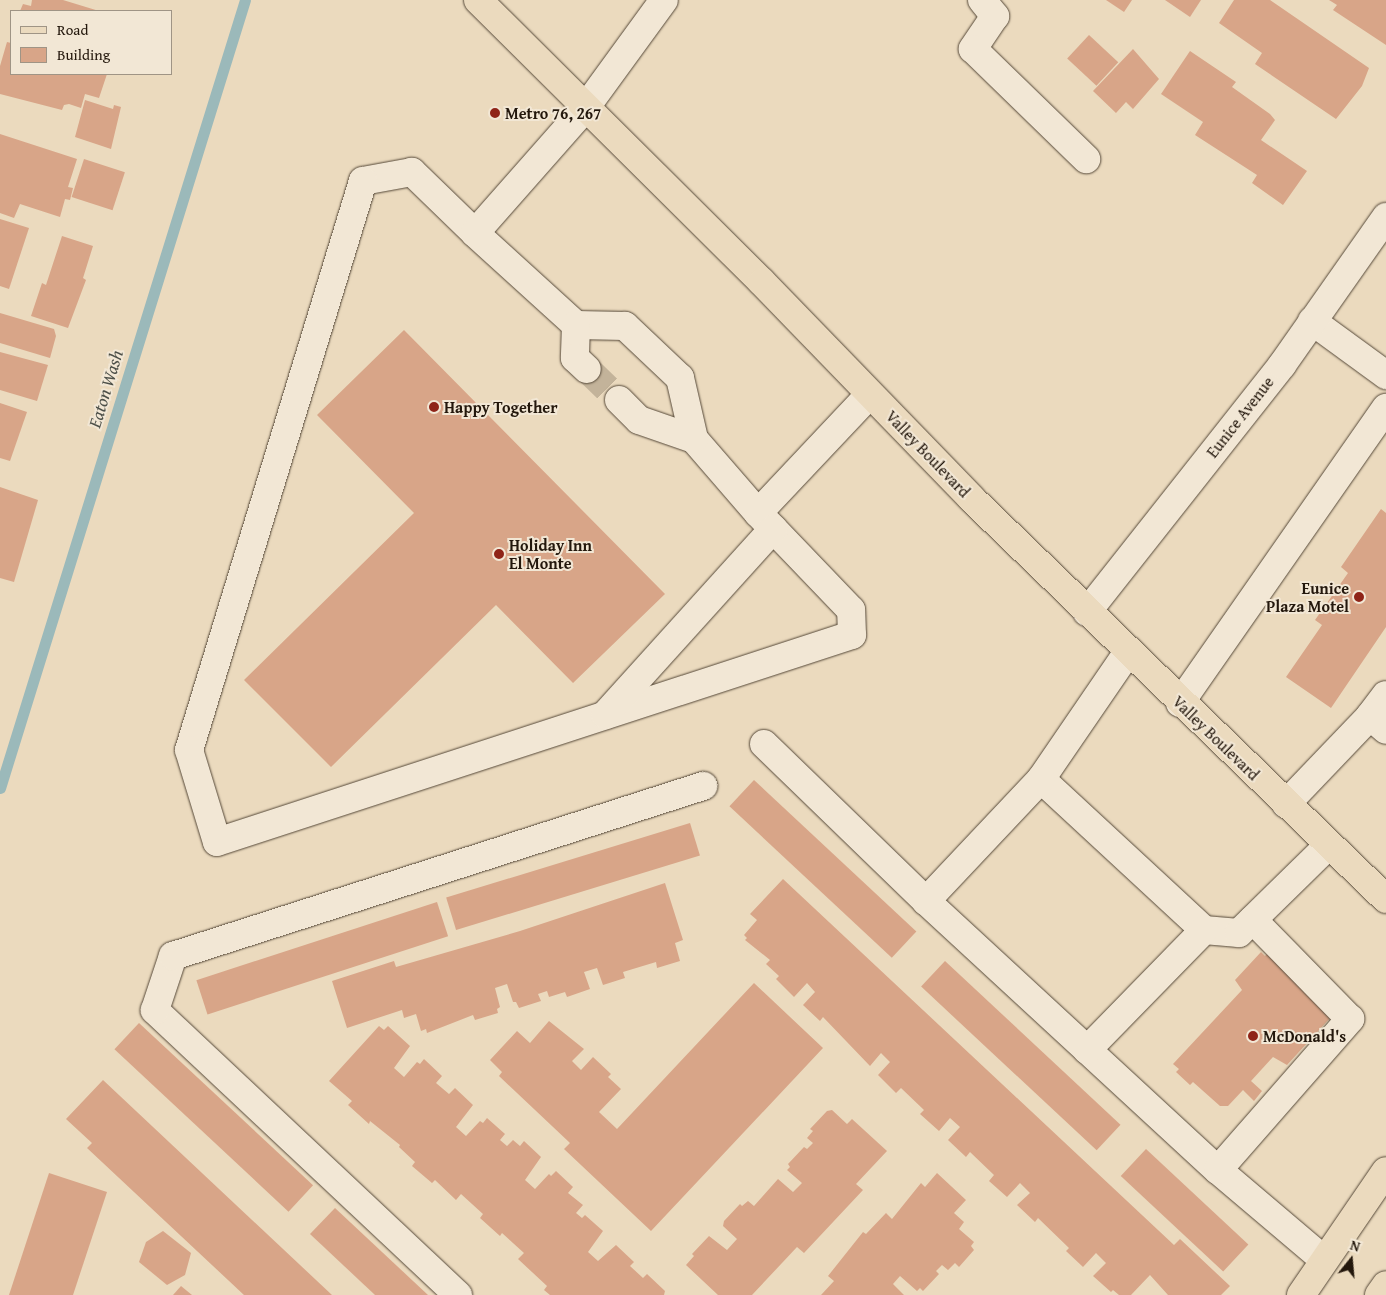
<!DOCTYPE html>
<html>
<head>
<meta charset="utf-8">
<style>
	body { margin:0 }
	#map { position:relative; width:1386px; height:1295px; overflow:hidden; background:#ebdabe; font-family:"Gentium Book Plus",serif }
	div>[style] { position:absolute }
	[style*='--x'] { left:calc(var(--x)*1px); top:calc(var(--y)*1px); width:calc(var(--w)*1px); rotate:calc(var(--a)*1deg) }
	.stream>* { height:11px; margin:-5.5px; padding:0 5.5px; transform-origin:5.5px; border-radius:5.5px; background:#9bb9ba }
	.building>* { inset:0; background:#d8a588; transform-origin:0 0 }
	.minor-tunnel>* { height:28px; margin-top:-14px; transform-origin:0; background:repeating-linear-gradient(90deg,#c3b39a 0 28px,transparent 0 42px) }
	.roads { filter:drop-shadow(0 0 1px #554838) drop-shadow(0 0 1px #554838) }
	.minor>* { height:28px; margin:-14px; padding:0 14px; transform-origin:14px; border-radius:14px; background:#f2e7d5 }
	.major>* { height:28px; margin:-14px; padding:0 14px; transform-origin:14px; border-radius:14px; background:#ebdabe }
	.dots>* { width:14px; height:14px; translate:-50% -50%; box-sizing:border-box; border:2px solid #f2e7d5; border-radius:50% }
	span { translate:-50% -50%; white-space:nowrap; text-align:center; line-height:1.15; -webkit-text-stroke:4px #f2e7d5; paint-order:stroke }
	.poi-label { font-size:16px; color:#23170c; font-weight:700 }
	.left { translate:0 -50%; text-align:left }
	.right { translate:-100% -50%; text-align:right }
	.street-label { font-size:16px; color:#23170c }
	.water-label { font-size:18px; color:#4d5049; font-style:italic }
	.legend { position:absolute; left:10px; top:10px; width:162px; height:65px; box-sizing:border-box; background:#f2e7d5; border:1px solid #9f9485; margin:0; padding:6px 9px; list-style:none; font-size:15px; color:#23170c }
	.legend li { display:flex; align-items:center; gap:10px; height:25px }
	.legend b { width:25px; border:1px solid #9f9485 }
	.north { position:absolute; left:1326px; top:1235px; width:50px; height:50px; -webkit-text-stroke:4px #f2e7d5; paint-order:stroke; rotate:17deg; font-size:14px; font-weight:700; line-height:20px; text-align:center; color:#23170c }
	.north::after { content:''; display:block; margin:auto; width:18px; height:22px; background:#23170c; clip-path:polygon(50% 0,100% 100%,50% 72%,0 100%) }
</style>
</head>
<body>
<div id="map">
	<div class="stream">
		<i style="--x:0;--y:788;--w:825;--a:-72.73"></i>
	</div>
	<div class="building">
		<i style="clip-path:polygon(32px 0,63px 0,99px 11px,20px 11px,23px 4px,31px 6px)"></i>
		<i style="clip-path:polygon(1106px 0,1132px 0,1124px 12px)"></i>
		<i style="clip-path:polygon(1165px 0,1201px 0,1190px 17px)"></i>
		<i style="clip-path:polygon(1234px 0,1270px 0,1369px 68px,1362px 86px,1336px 119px,1255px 64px,1262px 53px,1219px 23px)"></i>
		<i style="clip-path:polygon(1329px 0,1386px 0,1386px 45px,1333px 10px,1337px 5px)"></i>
		<i style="left:1089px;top:35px;width:40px;height:32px;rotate:43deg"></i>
		<i style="clip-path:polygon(7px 42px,11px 43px,11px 74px,107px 74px,99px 98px,85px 94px,81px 108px,69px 104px,64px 105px,62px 110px,0 94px,0 66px)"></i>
		<i style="clip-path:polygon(1133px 49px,1159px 79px,1133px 109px,1126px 102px,1116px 113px,1093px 91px)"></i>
		<i style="clip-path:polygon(1190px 51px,1236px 82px,1232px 87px,1270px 114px,1275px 120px,1261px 140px,1307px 171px,1283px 205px,1252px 183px,1257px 175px,1195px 135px,1203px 122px,1161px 94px)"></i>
		<i style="clip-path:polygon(85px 100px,113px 109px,114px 105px,121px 107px,111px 149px,75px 137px)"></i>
		<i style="clip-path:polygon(0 134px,77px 159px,68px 187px,73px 188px,70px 200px,65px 199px,60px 217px,20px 204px,14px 218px,0 213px)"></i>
		<i style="left:84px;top:159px;width:43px;height:40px;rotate:18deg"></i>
		<i style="clip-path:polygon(0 219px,29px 228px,9px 289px,0 286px)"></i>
		<i style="clip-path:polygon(62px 236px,93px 246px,83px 278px,86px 280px,68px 328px,31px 316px,42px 283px,46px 285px)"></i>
		<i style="clip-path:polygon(0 313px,54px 329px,56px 336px,50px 358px,0 343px)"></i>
		<i style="clip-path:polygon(404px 330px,665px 594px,573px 683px,496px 605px,331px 767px,244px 680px,414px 513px,317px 415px)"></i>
		<i style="clip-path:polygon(0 352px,48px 365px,37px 401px,0 390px)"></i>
		<i style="clip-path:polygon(0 403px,27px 412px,10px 461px,0 458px)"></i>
		<i style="clip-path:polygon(0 487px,38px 500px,14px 582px,0 578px)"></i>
		<i style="clip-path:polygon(1381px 509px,1386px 513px,1386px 627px,1331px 708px,1286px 677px,1322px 625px,1315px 620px,1348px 573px,1341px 567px)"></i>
		<i style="left:754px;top:780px;width:222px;height:36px;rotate:43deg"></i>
		<i style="left:690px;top:823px;width:34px;height:255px;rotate:73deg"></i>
		<i style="clip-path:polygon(783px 879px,1174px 1245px,1180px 1239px,1230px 1286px,1221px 1295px,1168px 1295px,1150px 1275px,1131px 1295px,1119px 1295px,1113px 1290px,1111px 1292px,1093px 1276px,1106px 1263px,1096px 1253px,1083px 1267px,1066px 1251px,1069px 1248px,1038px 1218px,1035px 1222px,1017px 1205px,1030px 1193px,1020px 1183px,1007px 1197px,989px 1181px,994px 1175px,970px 1152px,966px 1157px,948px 1140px,960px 1127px,950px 1118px,939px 1131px,920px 1114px,924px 1110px,901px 1088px,896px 1093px,878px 1075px,890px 1062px,881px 1053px,870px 1066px,823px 1017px,820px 1021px,803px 1005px,815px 992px,807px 983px,794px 997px,776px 979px,779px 976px,766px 964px,770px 960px,745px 940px,747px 938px,744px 935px,757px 920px,750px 914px)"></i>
		<i style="clip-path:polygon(665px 883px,683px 940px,675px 943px,680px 961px,657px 968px,656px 962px,623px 972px,625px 978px,603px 985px,597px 968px,584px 972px,590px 989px,567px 997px,565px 992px,549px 997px,547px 991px,538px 994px,541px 1001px,519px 1008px,516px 1002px,513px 1002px,507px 984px,495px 988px,500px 1007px,497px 1009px,498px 1013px,475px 1020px,473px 1015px,427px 1033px,426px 1029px,421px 1031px,416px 1014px,404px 1018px,402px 1010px,347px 1028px,332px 981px,394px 961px,396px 967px,520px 931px)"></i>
		<i style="left:437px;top:902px;width:36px;height:253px;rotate:72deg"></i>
		<i style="clip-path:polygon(1261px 952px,1265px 956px,1267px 954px,1330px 1018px,1287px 1065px,1273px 1057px,1251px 1081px,1262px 1091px,1254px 1101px,1243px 1090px,1228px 1106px,1220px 1106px,1193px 1082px,1190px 1085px,1176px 1072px,1179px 1069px,1173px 1064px,1242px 990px,1235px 980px)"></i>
		<i style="left:945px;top:961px;width:240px;height:35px;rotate:43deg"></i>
		<i style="clip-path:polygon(754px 983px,823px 1048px,651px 1231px,564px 1149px,570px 1143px,499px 1076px,502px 1072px,490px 1060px,517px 1031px,530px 1043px,549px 1021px,584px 1049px,572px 1061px,581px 1070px,593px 1057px,611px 1074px,608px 1077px,621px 1089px,599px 1112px,617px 1129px)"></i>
		<i style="left:139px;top:1023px;width:238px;height:36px;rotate:43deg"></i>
		<i style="clip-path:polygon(379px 1026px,384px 1030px,388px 1026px,410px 1046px,394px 1068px,404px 1077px,417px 1062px,420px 1064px,424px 1059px,442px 1076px,436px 1083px,449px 1094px,455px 1088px,473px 1105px,456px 1127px,466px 1136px,480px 1121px,483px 1123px,487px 1118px,505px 1134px,500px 1140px,507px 1146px,513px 1140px,520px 1146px,524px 1141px,541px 1157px,525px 1180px,535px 1189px,549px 1174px,551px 1176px,556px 1171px,573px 1187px,568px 1193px,583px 1205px,576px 1213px,582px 1218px,585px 1215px,603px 1231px,588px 1252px,598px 1261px,616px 1245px,634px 1262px,630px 1266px,643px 1278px,647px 1274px,665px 1291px,664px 1295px,550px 1295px,544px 1290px,547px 1286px,518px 1259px,524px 1253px,502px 1233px,500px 1236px,480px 1218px,483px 1214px,461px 1194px,456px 1200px,435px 1180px,432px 1183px,412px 1166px,415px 1162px,399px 1147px,400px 1145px,370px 1121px,369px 1124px,348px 1105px,352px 1101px,329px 1081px)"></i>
		<i style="clip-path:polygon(103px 1080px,332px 1295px,244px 1295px,87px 1148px,92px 1143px,66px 1119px)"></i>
		<i style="clip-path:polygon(832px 1110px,847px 1124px,852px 1119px,887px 1151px,856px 1184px,863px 1190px,804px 1253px,797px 1247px,752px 1295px,718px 1295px,686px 1265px,694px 1256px,692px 1254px,709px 1236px,727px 1250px,737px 1239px,723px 1226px,724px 1221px,740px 1204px,742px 1206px,748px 1201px,754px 1206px,778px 1179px,793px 1192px,802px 1183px,787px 1170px,790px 1167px,788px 1164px,804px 1147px,807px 1149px,813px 1143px,807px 1138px,813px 1131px,810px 1129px,827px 1111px)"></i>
		<i style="left:1146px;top:1149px;width:140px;height:37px;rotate:43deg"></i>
		<i style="clip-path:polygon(49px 1173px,107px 1192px,73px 1295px,9px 1295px)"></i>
		<i style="clip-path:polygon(937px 1173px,966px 1200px,954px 1213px,964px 1222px,959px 1229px,974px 1242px,971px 1246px,974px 1250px,959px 1267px,955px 1263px,948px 1270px,942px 1265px,936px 1271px,939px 1274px,923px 1291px,920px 1288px,917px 1291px,900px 1276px,893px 1284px,904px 1295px,821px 1295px,834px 1281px,828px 1276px,863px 1232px,866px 1234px,886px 1213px,892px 1219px,921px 1183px,925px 1187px)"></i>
		<i style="clip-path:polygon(335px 1208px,428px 1295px,375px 1295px,310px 1234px)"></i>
		<i style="clip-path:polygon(163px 1231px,191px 1253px,185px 1275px,167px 1285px,139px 1262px,146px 1242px)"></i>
		<i style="clip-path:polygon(181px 1286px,192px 1295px,173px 1295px)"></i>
	</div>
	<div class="minor-tunnel">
		<i style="--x:587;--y:369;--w:45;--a:44.1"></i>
	</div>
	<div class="roads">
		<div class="minor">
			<i style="--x:982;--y:0;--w:21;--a:51"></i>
			<i style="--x:995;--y:16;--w:40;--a:124"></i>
			<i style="--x:973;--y:49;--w:158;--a:44.2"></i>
			<i style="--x:475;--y:233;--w:88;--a:-135.9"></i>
			<i style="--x:412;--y:172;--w:50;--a:169.6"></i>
			<i style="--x:363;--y:181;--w:595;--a:107"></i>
			<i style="--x:189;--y:750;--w:96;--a:73.1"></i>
			<i style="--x:217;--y:842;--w:668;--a:-18.06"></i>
			<i style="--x:852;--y:635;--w:25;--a:-92"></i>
			<i style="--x:851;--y:610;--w:134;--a:-133.8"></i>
			<i style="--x:758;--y:513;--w:98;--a:-130.9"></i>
			<i style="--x:694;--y:439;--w:63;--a:-102.9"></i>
			<i style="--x:680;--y:378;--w:76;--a:-136.6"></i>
			<i style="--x:625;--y:326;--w:49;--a:-178.8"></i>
			<i style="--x:576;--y:325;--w:137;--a:-137.7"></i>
			<i style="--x:475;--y:233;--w:168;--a:-48.6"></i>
			<i style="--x:586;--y:107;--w:132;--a:-53.9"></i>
			<i style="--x:1312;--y:321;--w:92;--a:36.1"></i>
			<i style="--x:576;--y:325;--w:33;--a:92"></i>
			<i style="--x:575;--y:358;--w:16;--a:43"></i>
			<i style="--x:619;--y:400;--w:28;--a:45"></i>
			<i style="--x:639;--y:420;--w:58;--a:19.1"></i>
			<i style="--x:758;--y:513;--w:163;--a:-46.7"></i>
			<i style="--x:1087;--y:612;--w:315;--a:-51.7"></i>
			<i style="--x:1282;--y:365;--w:181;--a:-54.9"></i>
			<i style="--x:1128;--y:652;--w:154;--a:124.4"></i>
			<i style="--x:1041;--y:779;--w:222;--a:42.8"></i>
			<i style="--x:1204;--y:930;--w:35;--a:5"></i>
			<i style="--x:1239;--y:933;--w:126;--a:-44.4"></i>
			<i style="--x:1180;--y:703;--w:360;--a:-55.1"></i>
			<i style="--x:605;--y:715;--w:251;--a:-47.9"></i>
			<i style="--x:1370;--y:716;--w:26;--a:-53"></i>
			<i style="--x:764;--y:744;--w:226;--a:44.1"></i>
			<i style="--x:1041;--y:779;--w:168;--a:133.3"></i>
			<i style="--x:926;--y:901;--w:397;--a:42.7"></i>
			<i style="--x:1218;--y:1170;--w:139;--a:40.3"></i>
			<i style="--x:1286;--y:804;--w:122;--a:-46.3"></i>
			<i style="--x:1370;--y:716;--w:21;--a:41"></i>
			<i style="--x:1087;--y:1050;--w:168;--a:-45.7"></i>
			<i style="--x:1218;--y:1170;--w:201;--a:-48.8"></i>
			<i style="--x:1350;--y:1019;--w:139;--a:-134.4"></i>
			<i style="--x:458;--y:1295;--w:416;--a:-136.8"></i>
			<i style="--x:155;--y:1010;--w:57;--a:-71.6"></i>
			<i style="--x:173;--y:956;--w:557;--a:-17.78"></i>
		</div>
		<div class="major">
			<i style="--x:478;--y:0;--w:400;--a:44.8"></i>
			<i style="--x:762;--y:282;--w:301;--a:45.9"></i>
			<i style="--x:971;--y:498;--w:577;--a:44.02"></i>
			<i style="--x:1301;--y:1295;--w:150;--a:-55.6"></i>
			<i style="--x:1379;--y:1295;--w:12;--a:-55"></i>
		</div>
	</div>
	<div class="dots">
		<i style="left:495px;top:113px;background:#8f2418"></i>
		<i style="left:434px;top:407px;background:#8f2418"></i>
		<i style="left:499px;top:554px;background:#8f2418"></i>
		<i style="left:1359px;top:597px;background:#8f2418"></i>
		<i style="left:1253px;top:1036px;background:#8f2418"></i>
	</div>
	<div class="poi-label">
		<span class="left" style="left:505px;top:113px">Metro 76, 267</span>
		<span class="left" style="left:444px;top:407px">Happy Together</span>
		<span class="left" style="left:509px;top:554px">Holiday Inn<br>El Monte</span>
		<span class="right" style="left:1349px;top:597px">Eunice<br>Plaza Motel</span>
		<span class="left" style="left:1263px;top:1036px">McDonald's</span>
	</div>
	<div class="street-label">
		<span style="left:1240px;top:417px;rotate:-52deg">Eunice Avenue</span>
		<span style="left:928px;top:454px;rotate:46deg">Valley Boulevard</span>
		<span style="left:1216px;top:738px;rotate:44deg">Valley Boulevard</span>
	</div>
	<div class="water-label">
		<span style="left:106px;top:389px;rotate:-73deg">Eaton Wash</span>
	</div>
	<ul class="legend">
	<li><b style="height:6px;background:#ebdabe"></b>Road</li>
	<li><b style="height:14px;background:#d8a588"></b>Building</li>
	</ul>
	<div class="north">N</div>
</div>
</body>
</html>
